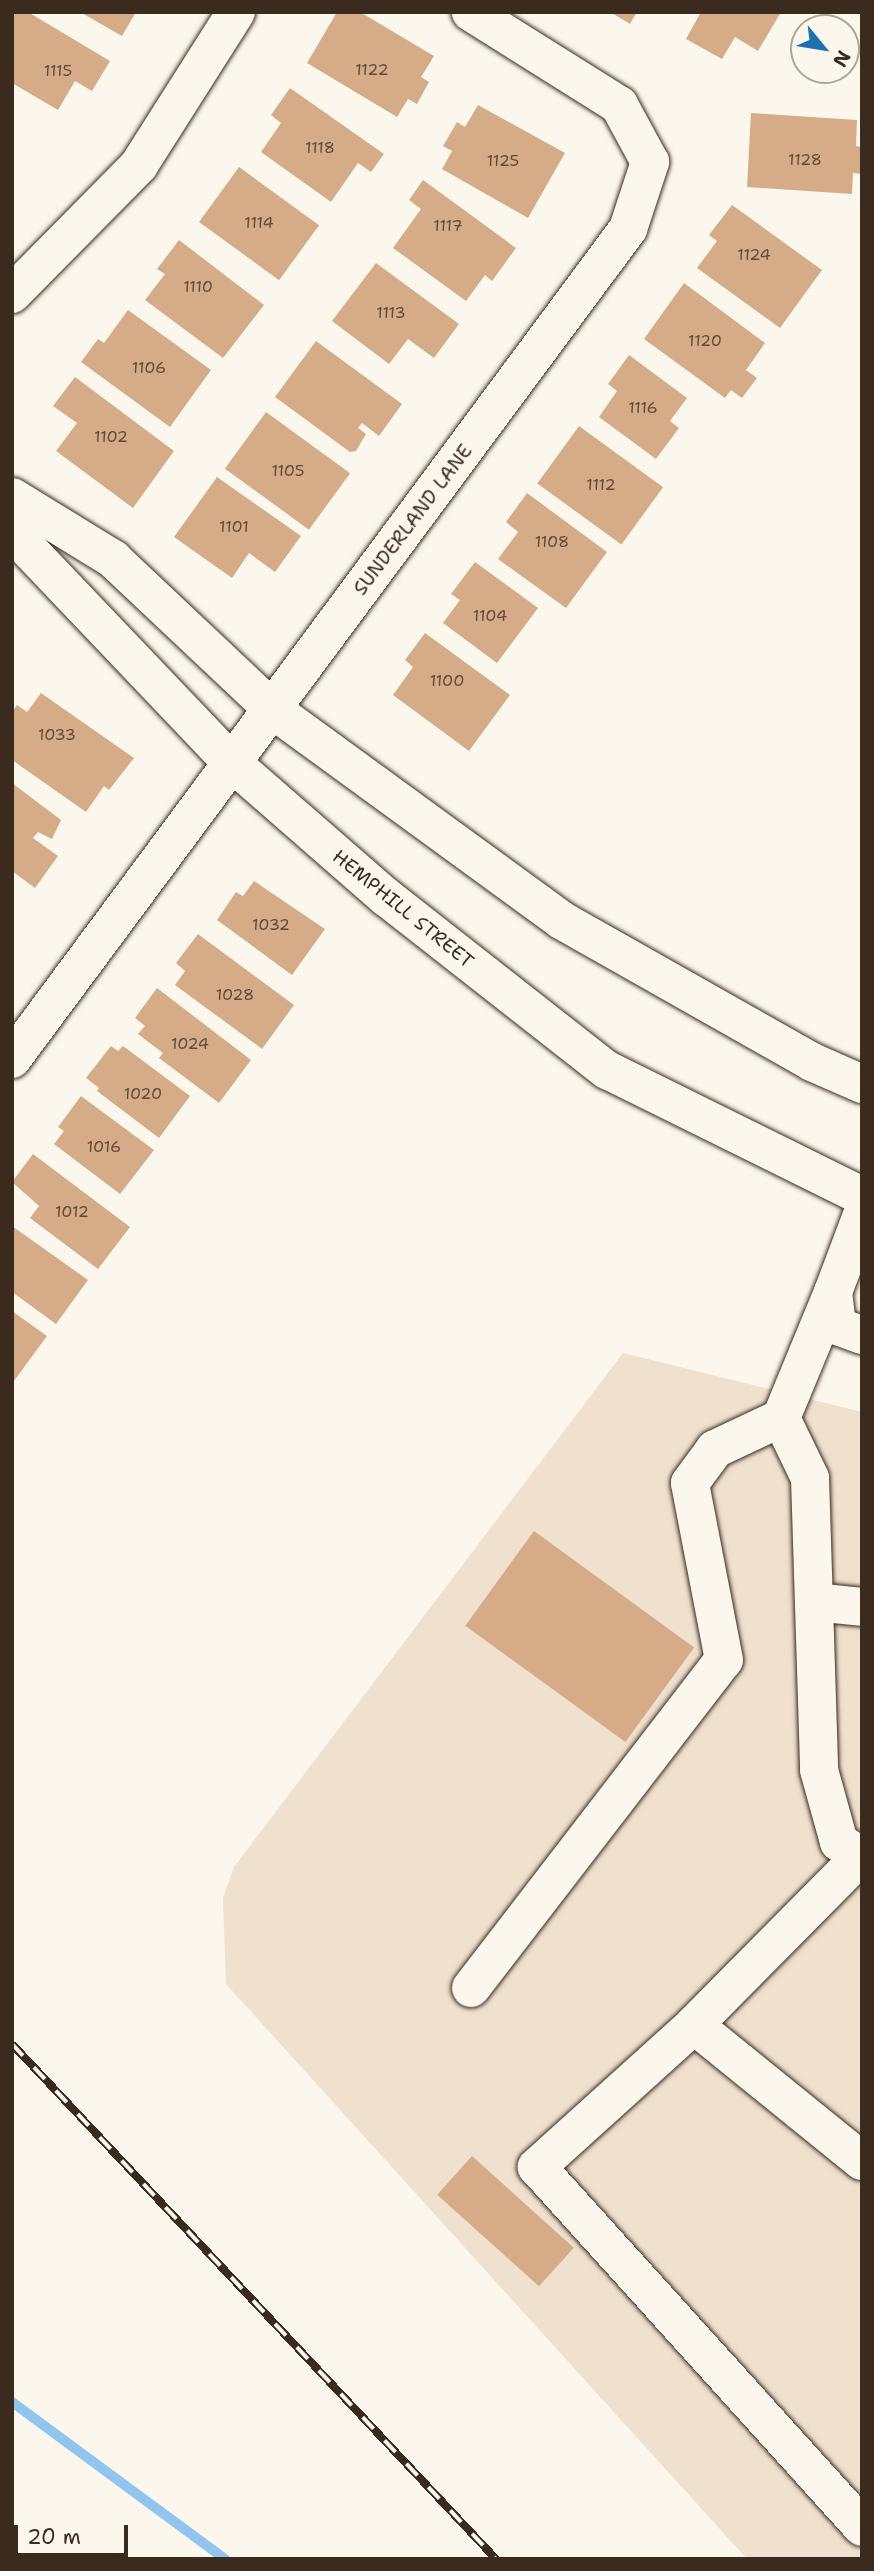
<!DOCTYPE html>
<html>
<head>
<meta charset="utf-8">
<style>
	body { margin:0 }
	#map { position:relative; width:874px; height:2571px; overflow:hidden; background:#fbf7ec; font-family:"Shantell Sans",sans-serif }
	div>[style] { position:absolute }
	[style*='--x'] { left:calc(var(--x)*1px); top:calc(var(--y)*1px); width:calc(var(--w)*1px); rotate:calc(var(--a)*1deg) }
	.built>* { inset:0; background:#f0e0ce }
	.stream>* { height:10px; margin:-5px; padding:0 5px; transform-origin:5px; border-radius:5px; background:#91c4ee }
	.building>* { inset:0; background:#d6ab88; transform-origin:0 0 }
	.roads { filter:drop-shadow(0 0 2px #3b2a1e) drop-shadow(0 0 2px #3b2a1e) }
	.minor>* { height:38px; margin:-19px; padding:0 19px; transform-origin:19px; border-radius:19px; background:#fbf7ec }
	.rail>* { height:8px; margin-top:-4px; transform-origin:0; background:repeating-linear-gradient(90deg,#fbf7ec 0 16px,#3b2a1e 0 32px); box-sizing:border-box; border-block:2px solid #3b2a1e }
	span { translate:-50% -50%; white-space:nowrap; text-align:center; line-height:1.15; -webkit-text-stroke:6px #fbf7ec; paint-order:stroke }
	.number-label { font-size:16px; color:#624a38 }
	.number-label span { -webkit-text-stroke-width:0 }
	.street-label { font-size:19px; color:#3b2a1e }
	.frame { position:absolute; inset:0; border:14px solid #3b2a1e; pointer-events:none }
	.north { position:absolute; left:790px; top:14px; width:70px; height:70px; box-sizing:border-box; background:#fbf7ec; border:2px solid #aea59a; border-radius:50%; rotate:120deg; font-size:19px; font-weight:700; line-height:28px; text-align:center; color:#3b2a1e }
	.north::after { content:''; display:block; margin:auto; width:24px; height:32px; background:#1f6fb2; clip-path:polygon(50% 0,100% 100%,50% 72%,0 100%) }
	.scale { position:absolute; left:14px; top:2525px; width:114px; height:32px; box-sizing:border-box; border:4px solid #3b2a1e; border-top:0; padding-left:9px; font-size:21px; line-height:24px; white-space:nowrap; color:#3b2a1e; -webkit-text-stroke:5px #fbf7ec; paint-order:stroke }
</style>
</head>
<body>
<div id="map">
	<div class="built">
		<i style="clip-path:polygon(623px 1353px,862px 1412px,862px 2559px,747px 2559px,226px 1984px,223px 1898px,234px 1867px)"></i>
	</div>
	<div class="stream">
		<i style="--x:12;--y:2402;--w:265;--a:36.4"></i>
	</div>
	<div class="building">
		<i style="clip-path:polygon(12px 12px,28px 12px,110px 61px,92px 91px,75px 81px,58px 110px,12px 83px)"></i>
		<i style="clip-path:polygon(80px 12px,136px 12px,122px 36px)"></i>
		<i style="clip-path:polygon(337px 12px,360px 12px,434px 56px,421px 77px,429px 82px,417px 104px,408px 99px,397px 117px,307px 63px)"></i>
		<i style="clip-path:polygon(610px 12px,637px 12px,630px 24px)"></i>
		<i style="clip-path:polygon(701px 12px,781px 12px,758px 51px,735px 37px,722px 59px,686px 39px)"></i>
		<i style="clip-path:polygon(290px 88px,384px 154px,371px 172px,358px 163px,331px 202px,261px 152px,281px 123px,271px 115px)"></i>
		<i style="clip-path:polygon(478px 105px,565px 153px,528px 218px,442px 169px,452px 151px,443px 146px,457px 122px,465px 127px)"></i>
		<i style="clip-path:polygon(751px 113px,857px 120px,856px 146px,862px 147px,862px 174px,853px 173px,852px 194px,747px 187px)"></i>
		<i style="left:239px;top:167px;width:99px;height:68px;rotate:36deg"></i>
		<i style="clip-path:polygon(423px 180px,516px 248px,492px 281px,485px 275px,466px 301px,393px 248px,421px 209px,409px 200px)"></i>
		<i style="clip-path:polygon(732px 205px,822px 270px,780px 328px,697px 268px,717px 241px,709px 235px)"></i>
		<i style="clip-path:polygon(179px 240px,264px 305px,223px 358px,145px 300px,165px 274px,157px 269px)"></i>
		<i style="clip-path:polygon(376px 263px,459px 324px,434px 358px,408px 339px,389px 364px,332px 321px)"></i>
		<i style="clip-path:polygon(684px 283px,765px 343px,746px 370px,757px 378px,742px 398px,731px 390px,725px 398px,644px 339px)"></i>
		<i style="clip-path:polygon(128px 310px,211px 370px,170px 427px,81px 362px,98px 339px,104px 343px)"></i>
		<i style="clip-path:polygon(316px 341px,402px 404px,379px 436px,362px 423px,358px 428px,366px 434px,356px 451px,350px 452px,275px 397px)"></i>
		<i style="clip-path:polygon(629px 355px,687px 398px,670px 421px,679px 428px,656px 459px,599px 417px,617px 391px,608px 384px)"></i>
		<i style="clip-path:polygon(75px 377px,174px 451px,133px 508px,56px 451px,77px 423px,53px 406px)"></i>
		<i style="left:266px;top:412px;width:104px;height:70px;rotate:36deg"></i>
		<i style="left:579px;top:426px;width:104px;height:71px;rotate:36deg"></i>
		<i style="clip-path:polygon(217px 477px,301px 536px,275px 572px,249px 553px,232px 578px,174px 537px)"></i>
		<i style="clip-path:polygon(527px 493px,607px 552px,566px 608px,498px 559px,518px 532px,506px 522px)"></i>
		<i style="clip-path:polygon(475px 562px,538px 608px,497px 663px,443px 623px,460px 600px,451px 594px)"></i>
		<i style="clip-path:polygon(425px 633px,510px 695px,469px 751px,393px 695px,413px 667px,405px 660px)"></i>
		<i style="clip-path:polygon(41px 693px,134px 758px,109px 790px,104px 786px,86px 812px,12px 760px,12px 712px,17px 705px,27px 712px)"></i>
		<i style="clip-path:polygon(12px 783px,61px 820px,52px 839px,38px 832px,33px 838px,58px 856px,35px 888px,12px 871px)"></i>
		<i style="clip-path:polygon(254px 881px,325px 929px,292px 975px,217px 920px,236px 892px,243px 896px)"></i>
		<i style="clip-path:polygon(198px 934px,294px 1005px,262px 1049px,175px 985px,185px 971px,176px 963px)"></i>
		<i style="clip-path:polygon(157px 988px,251px 1060px,219px 1103px,159px 1058px,163px 1053px,138px 1034px,145px 1026px,135px 1018px)"></i>
		<i style="clip-path:polygon(111px 1046px,118px 1051px,123px 1046px,190px 1096px,159px 1138px,97px 1091px,99px 1088px,86px 1078px)"></i>
		<i style="clip-path:polygon(81px 1096px,154px 1150px,120px 1194px,54px 1144px,64px 1131px,58px 1127px)"></i>
		<i style="clip-path:polygon(33px 1154px,130px 1227px,98px 1269px,30px 1218px,39px 1206px,12px 1182px)"></i>
		<i style="clip-path:polygon(12px 1226px,88px 1280px,56px 1324px,12px 1292px)"></i>
		<i style="clip-path:polygon(12px 1311px,47px 1336px,14px 1381px,12px 1380px)"></i>
		<i style="left:534px;top:1531px;width:198px;height:117px;rotate:36deg"></i>
		<i style="left:472px;top:2156px;width:137px;height:52px;rotate:42deg"></i>
	</div>
	<div class="roads">
		<div class="minor">
			<i style="--x:12;--y:294;--w:181;--a:-45.4"></i>
			<i style="--x:139;--y:165;--w:181;--a:-57.6"></i>
			<i style="--x:12;--y:497;--w:119;--a:31.5"></i>
			<i style="--x:113;--y:559;--w:219;--a:43.3"></i>
			<i style="--x:272;--y:709;--w:358;--a:36.1"></i>
			<i style="--x:561;--y:920;--w:288;--a:29.5"></i>
			<i style="--x:812;--y:1062;--w:55;--a:23.7"></i>
			<i style="--x:12;--y:532;--w:318;--a:46.4"></i>
			<i style="--x:231;--y:762;--w:206;--a:41.1"></i>
			<i style="--x:386;--y:897;--w:281;--a:38.1"></i>
			<i style="--x:607;--y:1070;--w:284;--a:26.3"></i>
			<i style="--x:12;--y:1059;--w:1034;--a:-53.42"></i>
			<i style="--x:628;--y:229;--w:71;--a:-71.8"></i>
			<i style="--x:650;--y:162;--w:65;--a:-118.5"></i>
			<i style="--x:619;--y:105;--w:175;--a:-147.9"></i>
			<i style="--x:862;--y:1215;--w:82;--a:110.6"></i>
			<i style="--x:833;--y:1292;--w:34;--a:83"></i>
			<i style="--x:837;--y:1326;--w:27;--a:20"></i>
			<i style="--x:833;--y:1292;--w:136;--a:112.4"></i>
			<i style="--x:781;--y:1418;--w:67;--a:64.2"></i>
			<i style="--x:810;--y:1478;--w:292;--a:88.2"></i>
			<i style="--x:819;--y:1770;--w:75;--a:74.5"></i>
			<i style="--x:839;--y:1842;--w:27;--a:33"></i>
			<i style="--x:814;--y:1602;--w:48;--a:5.9"></i>
			<i style="--x:861;--y:1856;--w:238;--a:134.7"></i>
			<i style="--x:694;--y:2025;--w:216;--a:39"></i>
			<i style="--x:471;--y:1988;--w:414;--a:-52.4"></i>
			<i style="--x:724;--y:1660;--w:180;--a:-100.9"></i>
			<i style="--x:690;--y:1483;--w:42;--a:-53.7"></i>
			<i style="--x:715;--y:1449;--w:73;--a:-25.2"></i>
			<i style="--x:694;--y:2025;--w:212;--a:137.9"></i>
			<i style="--x:537;--y:2167;--w:485;--a:47.9"></i>
		</div>
	</div>
	<div class="rail">
		<i style="--x:12;--y:2044;--w:707;--a:46.78"></i>
	</div>
	<div class="number-label">
		<span style="left:372px;top:70px">1122</span>
		<span style="left:58px;top:71px">1115</span>
		<span style="left:320px;top:148px">1118</span>
		<span style="left:805px;top:160px">1128</span>
		<span style="left:503px;top:161px">1125</span>
		<span style="left:259px;top:223px">1114</span>
		<span style="left:448px;top:226px">1117</span>
		<span style="left:754px;top:255px">1124</span>
		<span style="left:198px;top:287px">1110</span>
		<span style="left:391px;top:313px">1113</span>
		<span style="left:705px;top:341px">1120</span>
		<span style="left:149px;top:368px">1106</span>
		<span style="left:643px;top:408px">1116</span>
		<span style="left:111px;top:437px">1102</span>
		<span style="left:288px;top:471px">1105</span>
		<span style="left:601px;top:485px">1112</span>
		<span style="left:234px;top:527px">1101</span>
		<span style="left:552px;top:542px">1108</span>
		<span style="left:490px;top:616px">1104</span>
		<span style="left:447px;top:681px">1100</span>
		<span style="left:57px;top:735px">1033</span>
		<span style="left:271px;top:925px">1032</span>
		<span style="left:235px;top:995px">1028</span>
		<span style="left:190px;top:1044px">1024</span>
		<span style="left:143px;top:1094px">1020</span>
		<span style="left:104px;top:1147px">1016</span>
		<span style="left:72px;top:1212px">1012</span>
	</div>
	<div class="street-label">
		<span style="left:413px;top:520px;rotate:-53deg">SUNDERLAND LANE</span>
		<span style="left:403px;top:909px;rotate:39deg">HEMPHILL STREET</span>
	</div>
	<div class="frame"></div>
	<div class="north">N</div>
	<div class="scale">20 m</div>
</div>
</body>
</html>
